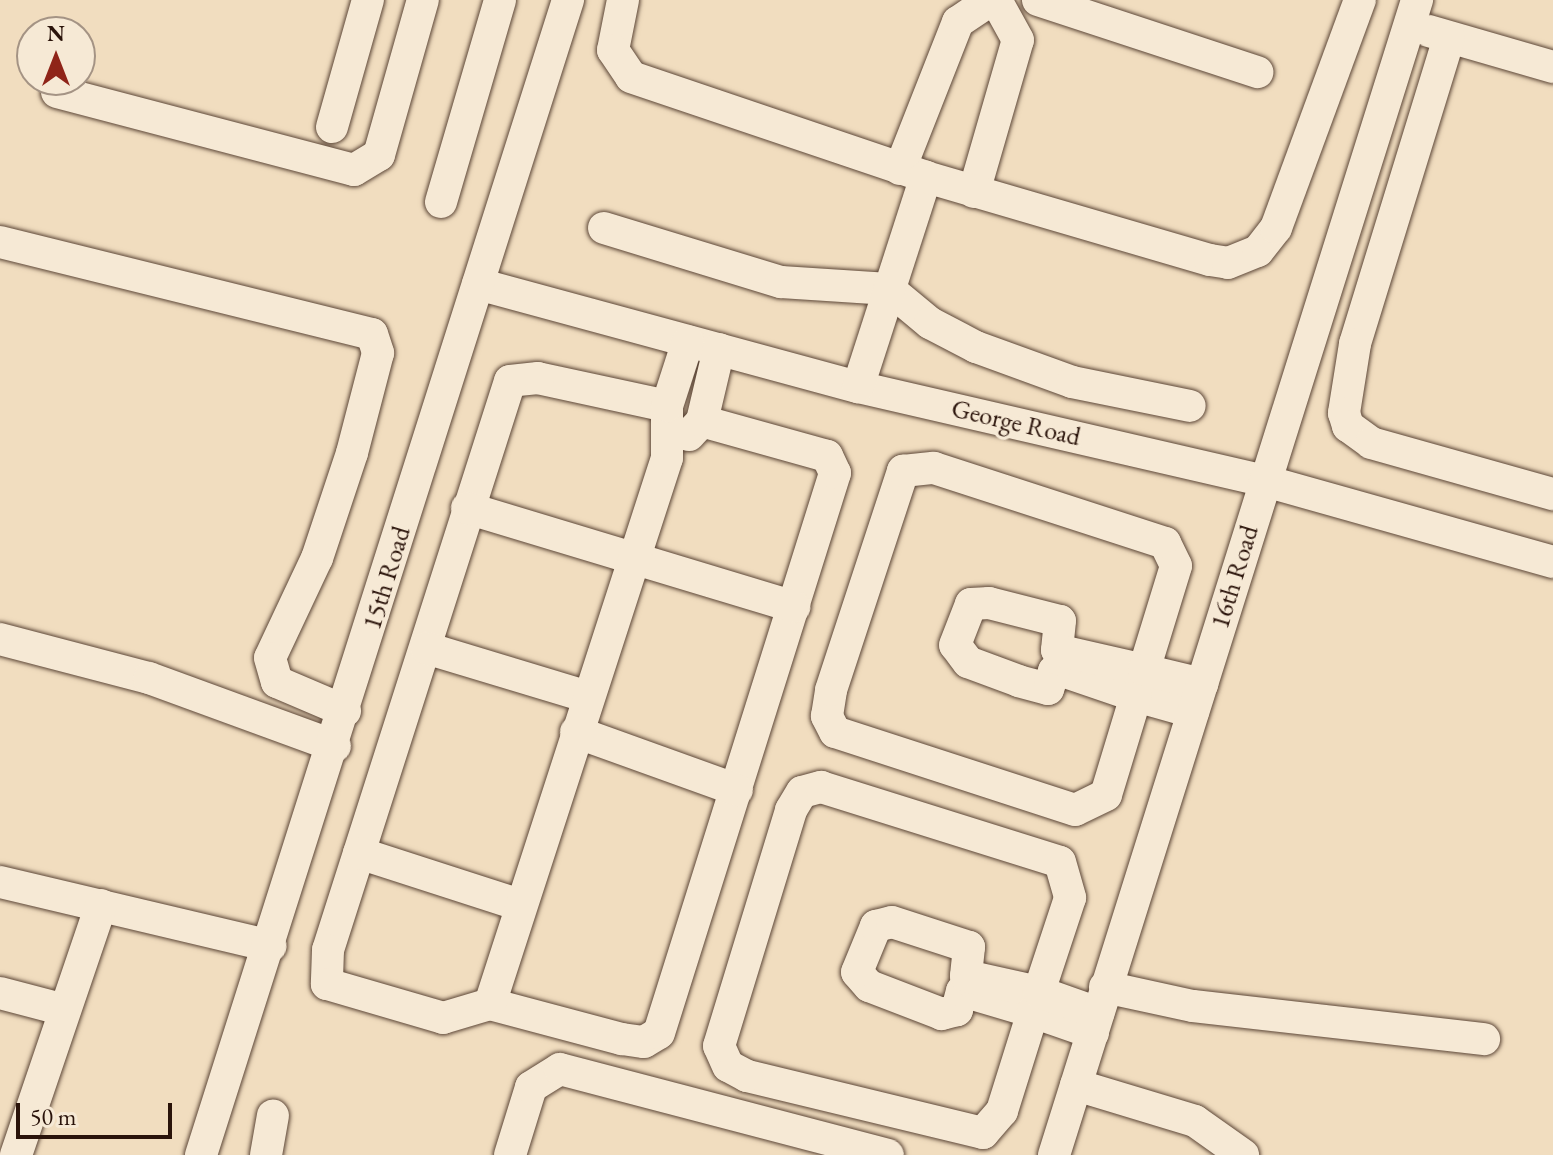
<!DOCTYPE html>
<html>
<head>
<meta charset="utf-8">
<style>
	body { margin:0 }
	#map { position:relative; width:1553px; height:1155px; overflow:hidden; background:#f1ddbf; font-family:"EB Garamond",serif }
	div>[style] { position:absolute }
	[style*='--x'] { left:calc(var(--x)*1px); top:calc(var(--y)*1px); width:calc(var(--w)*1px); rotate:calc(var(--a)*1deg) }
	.roads { filter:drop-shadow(0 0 2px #5c4637) drop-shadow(0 0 2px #5c4637) }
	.minor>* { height:32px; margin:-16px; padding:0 16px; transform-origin:16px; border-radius:16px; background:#f6e9d5 }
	span { translate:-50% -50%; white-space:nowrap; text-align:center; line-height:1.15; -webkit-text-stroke:7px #f6e9d5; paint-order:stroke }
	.street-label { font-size:26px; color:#2a130a }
	.north { position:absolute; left:16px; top:16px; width:80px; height:80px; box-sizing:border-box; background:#f6e9d5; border:2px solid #a49384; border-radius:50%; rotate:0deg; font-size:22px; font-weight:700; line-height:32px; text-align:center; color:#2a130a }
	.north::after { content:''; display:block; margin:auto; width:28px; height:36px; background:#8f2418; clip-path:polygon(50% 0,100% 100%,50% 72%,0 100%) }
	.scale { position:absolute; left:16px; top:1103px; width:156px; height:36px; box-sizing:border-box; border:4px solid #2a130a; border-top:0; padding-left:10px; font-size:24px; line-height:28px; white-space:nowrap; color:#2a130a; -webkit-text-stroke:6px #f6e9d5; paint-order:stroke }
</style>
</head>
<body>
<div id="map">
	<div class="roads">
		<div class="minor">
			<i style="--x:623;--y:0;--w:51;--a:101.3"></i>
			<i style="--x:613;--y:50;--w:32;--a:56"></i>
			<i style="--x:631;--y:77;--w:311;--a:18.7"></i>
			<i style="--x:1038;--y:0;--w:231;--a:18.2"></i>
			<i style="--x:1429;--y:31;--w:129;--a:16.2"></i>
			<i style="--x:1449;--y:38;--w:320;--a:107.1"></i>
			<i style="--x:1355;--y:344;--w:70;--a:99.1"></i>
			<i style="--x:1344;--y:413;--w:14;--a:73"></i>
			<i style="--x:1348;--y:426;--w:29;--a:36"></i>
			<i style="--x:1371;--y:443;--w:189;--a:15.7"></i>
			<i style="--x:57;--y:92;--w:307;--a:14.7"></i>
			<i style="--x:354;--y:170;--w:29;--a:-31"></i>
			<i style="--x:379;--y:155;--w:161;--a:-74.2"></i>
			<i style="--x:332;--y:127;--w:132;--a:-74.2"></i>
			<i style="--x:900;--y:169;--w:158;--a:-68.5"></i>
			<i style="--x:958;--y:22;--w:40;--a:-34"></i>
			<i style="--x:974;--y:192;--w:158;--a:-73.9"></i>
			<i style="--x:1018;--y:40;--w:46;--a:-118.8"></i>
			<i style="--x:441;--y:202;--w:210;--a:-73.7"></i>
			<i style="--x:604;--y:228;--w:185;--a:17"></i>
			<i style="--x:781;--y:282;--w:108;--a:3.7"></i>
			<i style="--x:889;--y:289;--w:53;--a:39.7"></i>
			<i style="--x:930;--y:323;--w:52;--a:27.6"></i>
			<i style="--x:976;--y:347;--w:102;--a:20"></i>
			<i style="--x:1072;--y:382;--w:120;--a:11.5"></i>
			<i style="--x:0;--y:242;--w:383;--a:13.9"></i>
			<i style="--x:372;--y:334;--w:20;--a:72"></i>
			<i style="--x:378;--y:353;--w:103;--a:104.6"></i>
			<i style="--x:352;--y:453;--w:111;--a:108.4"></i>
			<i style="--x:317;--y:558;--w:110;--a:115.2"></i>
			<i style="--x:270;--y:658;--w:25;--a:74"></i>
			<i style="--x:277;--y:682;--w:74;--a:23.1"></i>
			<i style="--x:478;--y:284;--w:394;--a:15.2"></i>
			<i style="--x:858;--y:387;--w:418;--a:13"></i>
			<i style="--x:1265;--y:481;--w:299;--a:15.7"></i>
			<i style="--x:858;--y:387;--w:221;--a:-72.1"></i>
			<i style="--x:926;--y:177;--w:296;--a:16.3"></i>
			<i style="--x:1210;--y:260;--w:18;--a:9"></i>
			<i style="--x:1228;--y:263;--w:32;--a:-22"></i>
			<i style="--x:1258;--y:251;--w:29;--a:-52"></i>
			<i style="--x:1276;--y:228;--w:243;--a:-69.8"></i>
			<i style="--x:667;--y:406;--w:132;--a:-167.8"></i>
			<i style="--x:538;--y:378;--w:28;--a:174"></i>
			<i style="--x:510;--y:381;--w:597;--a:107.74"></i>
			<i style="--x:328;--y:950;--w:34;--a:92"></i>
			<i style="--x:327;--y:984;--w:121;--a:16.3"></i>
			<i style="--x:443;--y:1018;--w:49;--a:-16.6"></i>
			<i style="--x:490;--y:1004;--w:137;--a:14.9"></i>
			<i style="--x:622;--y:1039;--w:22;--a:8"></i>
			<i style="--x:644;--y:1042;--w:17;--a:-31"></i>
			<i style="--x:659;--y:1033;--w:587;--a:-72.55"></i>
			<i style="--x:835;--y:473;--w:19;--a:-115"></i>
			<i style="--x:827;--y:456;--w:130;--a:-164.4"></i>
			<i style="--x:689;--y:435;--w:19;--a:-47"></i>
			<i style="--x:702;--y:421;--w:74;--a:-76.7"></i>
			<i style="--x:467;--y:508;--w:342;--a:16.8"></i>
			<i style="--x:0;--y:639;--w:154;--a:14.7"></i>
			<i style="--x:149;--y:678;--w:198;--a:20.1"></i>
			<i style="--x:426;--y:648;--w:169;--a:16.8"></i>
			<i style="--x:1136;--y:696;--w:75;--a:-161.3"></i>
			<i style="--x:1065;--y:672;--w:11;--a:-175"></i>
			<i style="--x:1054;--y:671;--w:19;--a:108"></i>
			<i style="--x:1048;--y:689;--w:30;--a:-165"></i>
			<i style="--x:1019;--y:681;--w:54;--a:-159.6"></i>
			<i style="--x:968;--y:662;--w:21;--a:-127"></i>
			<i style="--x:955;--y:645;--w:44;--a:-68.7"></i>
			<i style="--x:971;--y:604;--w:18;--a:-3"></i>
			<i style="--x:989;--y:603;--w:73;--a:14.2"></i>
			<i style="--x:1060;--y:621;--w:29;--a:96"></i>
			<i style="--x:1057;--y:650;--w:89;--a:12.9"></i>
			<i style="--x:1193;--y:712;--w:59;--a:-164.3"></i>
			<i style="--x:1136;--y:696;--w:103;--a:106.9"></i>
			<i style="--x:1106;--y:795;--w:34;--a:154"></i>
			<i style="--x:1075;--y:810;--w:252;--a:-162"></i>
			<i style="--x:835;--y:732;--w:18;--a:-117"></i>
			<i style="--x:827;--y:716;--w:26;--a:-81"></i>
			<i style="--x:831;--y:690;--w:231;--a:-71.8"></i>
			<i style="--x:903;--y:471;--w:31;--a:-6"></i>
			<i style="--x:934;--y:468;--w:243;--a:18"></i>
			<i style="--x:1165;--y:543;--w:25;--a:64"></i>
			<i style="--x:1176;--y:566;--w:109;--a:107.1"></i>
			<i style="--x:1144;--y:670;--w:60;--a:13.6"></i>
			<i style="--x:576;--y:732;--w:171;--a:19.8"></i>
			<i style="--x:359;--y:853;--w:166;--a:17.9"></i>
			<i style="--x:0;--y:882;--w:278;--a:13.3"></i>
			<i style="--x:1105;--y:987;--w:90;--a:12.2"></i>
			<i style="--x:1193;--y:1006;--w:293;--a:6.5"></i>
			<i style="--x:0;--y:993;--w:67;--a:14.7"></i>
			<i style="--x:490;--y:1004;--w:574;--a:-72.04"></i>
			<i style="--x:667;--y:458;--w:52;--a:-90"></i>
			<i style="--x:667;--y:406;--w:68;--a:-72.1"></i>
			<i style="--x:1033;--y:1012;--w:74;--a:-163.5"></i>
			<i style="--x:962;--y:991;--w:20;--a:105"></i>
			<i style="--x:957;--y:1010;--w:16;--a:165"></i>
			<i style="--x:942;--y:1014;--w:78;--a:-159"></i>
			<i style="--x:869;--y:986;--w:18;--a:-131"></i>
			<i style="--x:857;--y:972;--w:50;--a:-67.6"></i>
			<i style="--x:876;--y:926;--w:16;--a:-14"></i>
			<i style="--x:892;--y:922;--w:81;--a:18"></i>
			<i style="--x:969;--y:947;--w:29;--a:96"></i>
			<i style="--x:966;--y:976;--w:75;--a:12.4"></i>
			<i style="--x:1093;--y:1033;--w:64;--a:-160.7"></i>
			<i style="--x:1033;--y:1012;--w:104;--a:107.4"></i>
			<i style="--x:1002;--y:1111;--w:29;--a:131"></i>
			<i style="--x:983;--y:1133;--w:243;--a:-166.4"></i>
			<i style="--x:747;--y:1076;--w:21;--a:-152"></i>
			<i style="--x:728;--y:1066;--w:22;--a:-114"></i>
			<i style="--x:719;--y:1046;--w:247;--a:-73"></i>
			<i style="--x:791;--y:810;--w:21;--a:-59"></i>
			<i style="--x:802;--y:792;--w:20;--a:-15"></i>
			<i style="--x:821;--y:787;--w:250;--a:17.4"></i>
			<i style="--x:1060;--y:862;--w:37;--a:74"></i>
			<i style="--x:1070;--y:898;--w:99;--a:108.3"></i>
			<i style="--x:1039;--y:992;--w:63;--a:19.6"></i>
			<i style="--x:1076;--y:1085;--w:124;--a:16.8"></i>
			<i style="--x:1195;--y:1121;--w:59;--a:35.3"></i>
			<i style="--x:16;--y:1155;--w:264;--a:-71.2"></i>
			<i style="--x:201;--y:1155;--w:1212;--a:-72.37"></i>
			<i style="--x:266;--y:1155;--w:40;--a:-80"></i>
			<i style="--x:510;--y:1155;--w:71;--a:-72.8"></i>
			<i style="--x:531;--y:1087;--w:34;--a:-32"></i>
			<i style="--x:560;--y:1069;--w:339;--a:14.7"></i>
			<i style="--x:1054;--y:1155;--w:1211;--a:-72.55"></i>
		</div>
	</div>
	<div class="street-label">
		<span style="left:1016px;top:423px;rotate:13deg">George Road</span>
		<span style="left:1235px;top:577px;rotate:-73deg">16th Road</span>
		<span style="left:387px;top:578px;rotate:-73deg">15th Road</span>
	</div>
	<div class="north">N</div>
	<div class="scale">50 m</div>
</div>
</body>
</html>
